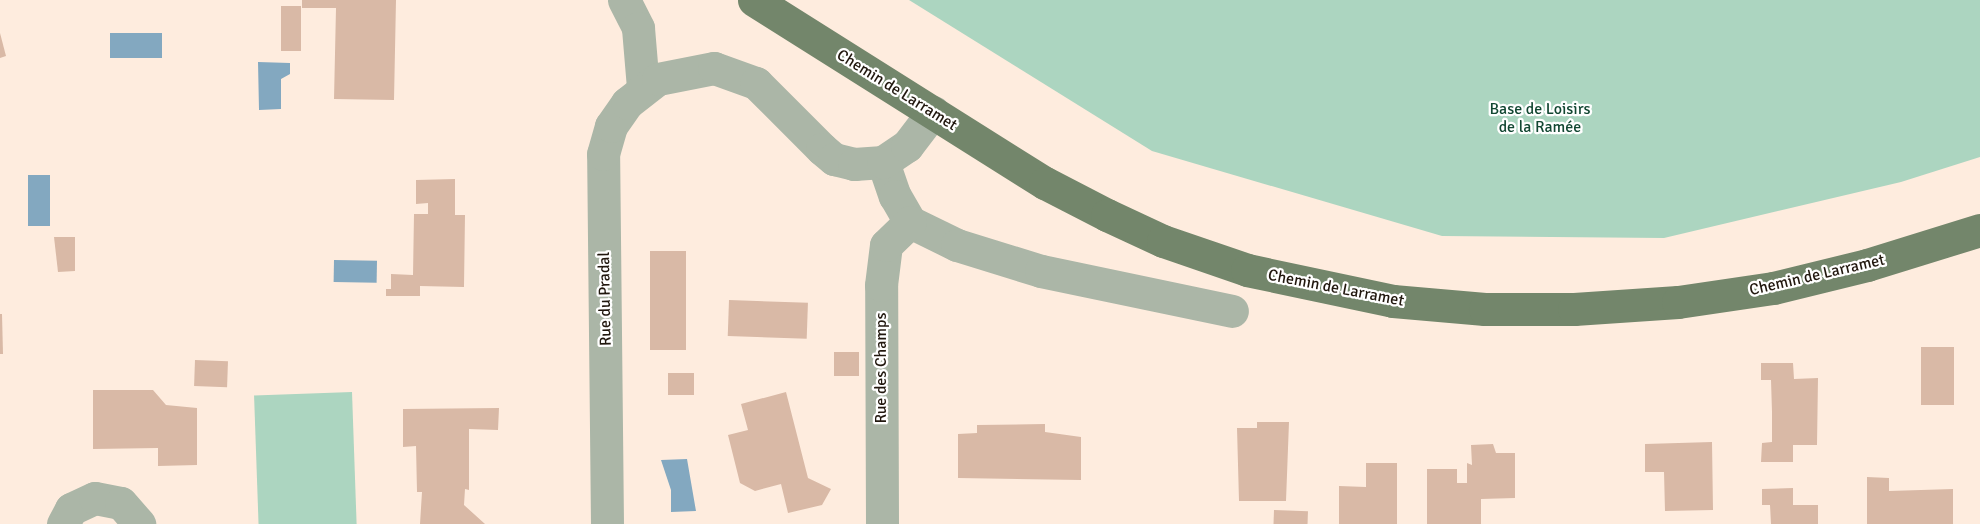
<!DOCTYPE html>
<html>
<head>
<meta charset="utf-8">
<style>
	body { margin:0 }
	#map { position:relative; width:1980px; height:524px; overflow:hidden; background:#feecde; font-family:Signika,sans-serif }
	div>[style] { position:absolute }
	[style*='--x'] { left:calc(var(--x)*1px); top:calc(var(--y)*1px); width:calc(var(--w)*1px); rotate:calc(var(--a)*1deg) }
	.green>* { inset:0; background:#acd5c0; transform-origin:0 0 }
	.water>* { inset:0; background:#83a8c0; transform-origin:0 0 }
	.building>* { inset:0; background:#d9b9a6; transform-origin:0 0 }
	.minor>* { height:33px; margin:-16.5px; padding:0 16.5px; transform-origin:16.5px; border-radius:16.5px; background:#abb6a7 }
	.major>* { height:33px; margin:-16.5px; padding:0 16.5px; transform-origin:16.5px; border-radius:16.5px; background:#73866b }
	span { translate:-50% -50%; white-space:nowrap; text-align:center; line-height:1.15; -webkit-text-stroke:4.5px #fff; paint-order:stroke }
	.street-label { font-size:16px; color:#21170e }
	.park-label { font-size:16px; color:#124732 }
</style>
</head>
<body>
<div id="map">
	<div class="green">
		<i style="clip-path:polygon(909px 0,1980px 0,1980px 157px,1901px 182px,1664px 238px,1442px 236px,1152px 151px)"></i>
		<i style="left:352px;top:392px;width:132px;height:98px;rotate:88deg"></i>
	</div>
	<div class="water">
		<i style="left:110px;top:33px;width:52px;height:25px"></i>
		<i style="clip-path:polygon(258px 62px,290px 63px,290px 74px,281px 79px,281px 109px,259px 110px)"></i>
		<i style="left:28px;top:175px;width:22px;height:51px"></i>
		<i style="left:334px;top:260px;width:43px;height:22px;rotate:1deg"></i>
		<i style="clip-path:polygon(687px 459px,696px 511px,671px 512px,671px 490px,661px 460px)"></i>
	</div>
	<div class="building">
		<i style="clip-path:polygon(302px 0,396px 0,394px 100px,334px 99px,336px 8px,302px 8px)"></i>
		<i style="left:281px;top:6px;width:20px;height:45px"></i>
		<i style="clip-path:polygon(0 33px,6px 56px,0 58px)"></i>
		<i style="clip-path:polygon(455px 179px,455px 215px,465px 215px,464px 287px,420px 286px,420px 296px,386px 296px,386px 289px,391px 289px,391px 274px,413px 275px,414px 214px,428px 214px,428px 203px,416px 204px,416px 180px)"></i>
		<i style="clip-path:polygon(54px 237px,75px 237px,75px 271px,58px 272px)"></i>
		<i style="left:650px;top:251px;width:36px;height:99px"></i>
		<i style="left:729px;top:300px;width:79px;height:36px;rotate:2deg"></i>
		<i style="clip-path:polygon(0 314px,2px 314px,3px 354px,0 354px)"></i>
		<i style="left:1921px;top:347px;width:33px;height:58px"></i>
		<i style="left:834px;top:352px;width:25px;height:24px"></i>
		<i style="left:195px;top:360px;width:33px;height:26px;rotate:2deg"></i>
		<i style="clip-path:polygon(1761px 363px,1793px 363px,1794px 379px,1818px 378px,1817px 445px,1793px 445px,1793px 462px,1761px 462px,1762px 443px,1772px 442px,1772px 412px,1771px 380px,1761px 380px)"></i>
		<i style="left:668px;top:373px;width:26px;height:22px"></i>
		<i style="clip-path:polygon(93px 390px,153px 390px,166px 405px,197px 408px,197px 465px,158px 466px,158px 448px,93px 449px)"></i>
		<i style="clip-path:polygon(786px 392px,808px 478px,831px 489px,822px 505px,788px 513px,781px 484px,755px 491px,740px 483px,728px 435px,748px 430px,741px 404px)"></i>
		<i style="clip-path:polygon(499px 408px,498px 430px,469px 429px,469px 490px,465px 489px,464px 505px,485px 524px,420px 524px,422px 492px,417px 492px,416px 446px,403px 447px,403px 409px)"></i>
		<i style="clip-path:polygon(1257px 422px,1289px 422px,1286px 501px,1239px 501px,1237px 428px,1257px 428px)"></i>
		<i style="clip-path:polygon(1045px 424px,1045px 432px,1081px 437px,1081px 480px,958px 478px,958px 434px,977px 433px,977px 425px)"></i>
		<i style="clip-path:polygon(1712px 442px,1713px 510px,1665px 511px,1664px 472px,1645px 472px,1645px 444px)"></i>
		<i style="clip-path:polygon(1493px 444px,1496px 453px,1515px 453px,1515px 498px,1481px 499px,1481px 524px,1427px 524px,1427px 469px,1457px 469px,1457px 483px,1467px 483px,1467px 463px,1472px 465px,1471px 445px)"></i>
		<i style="clip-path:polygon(1366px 463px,1397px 463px,1397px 524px,1339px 524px,1339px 486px,1366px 487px)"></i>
		<i style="clip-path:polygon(1867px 477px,1889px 478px,1889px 491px,1953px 489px,1953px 524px,1867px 524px)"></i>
		<i style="clip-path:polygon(1793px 488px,1793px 505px,1818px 505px,1818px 524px,1771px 524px,1770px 505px,1762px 505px,1762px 489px)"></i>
		<i style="left:1274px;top:510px;width:34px;height:14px;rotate:2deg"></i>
	</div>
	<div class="minor">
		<i style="--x:624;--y:0;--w:31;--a:63"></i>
		<i style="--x:638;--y:28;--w:59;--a:85.2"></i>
		<i style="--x:883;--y:162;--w:36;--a:71"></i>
		<i style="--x:895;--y:196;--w:30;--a:60"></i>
		<i style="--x:910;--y:222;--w:52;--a:26.1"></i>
		<i style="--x:957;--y:245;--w:88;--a:17.2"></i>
		<i style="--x:1041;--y:271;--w:195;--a:11.8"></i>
		<i style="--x:63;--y:524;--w:17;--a:-62"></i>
		<i style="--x:71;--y:509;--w:26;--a:-25"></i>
		<i style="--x:95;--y:498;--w:26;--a:11"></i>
		<i style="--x:121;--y:503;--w:28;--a:49"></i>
		<i style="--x:607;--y:524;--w:370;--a:-90.6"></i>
		<i style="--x:603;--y:154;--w:29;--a:-74"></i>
		<i style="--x:611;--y:126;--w:28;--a:-55"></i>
		<i style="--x:627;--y:103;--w:39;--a:-38"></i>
		<i style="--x:658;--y:79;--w:57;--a:-11.1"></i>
		<i style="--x:714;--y:68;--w:45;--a:19.7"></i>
		<i style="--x:756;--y:83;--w:93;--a:45"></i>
		<i style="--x:822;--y:149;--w:16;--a:40"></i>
		<i style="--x:834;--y:159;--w:21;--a:14"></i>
		<i style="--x:854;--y:164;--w:29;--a:-4"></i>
		<i style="--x:883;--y:162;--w:29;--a:-34"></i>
		<i style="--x:907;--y:146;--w:43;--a:-52.6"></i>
		<i style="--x:882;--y:524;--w:239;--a:-90.2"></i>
		<i style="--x:881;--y:285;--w:40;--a:-82.9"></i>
		<i style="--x:886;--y:245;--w:33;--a:-44"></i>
	</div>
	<div class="major">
		<i style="--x:754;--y:0;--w:344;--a:32.2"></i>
		<i style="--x:1045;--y:183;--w:70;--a:27.3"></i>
		<i style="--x:1107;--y:215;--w:62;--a:24.9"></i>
		<i style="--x:1163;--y:241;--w:89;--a:19"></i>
		<i style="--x:1247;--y:270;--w:149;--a:12"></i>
		<i style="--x:1393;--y:301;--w:92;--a:5"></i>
		<i style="--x:1485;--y:309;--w:89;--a:0"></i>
		<i style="--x:1574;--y:309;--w:104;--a:-3.9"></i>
		<i style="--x:1678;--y:302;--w:96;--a:-8.4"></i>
		<i style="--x:1773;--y:288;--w:97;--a:-13.7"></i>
		<i style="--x:1867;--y:265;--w:118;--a:-17.2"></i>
	</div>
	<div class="street-label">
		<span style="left:897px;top:90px;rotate:32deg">Chemin de Larramet</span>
		<span style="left:1817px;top:275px;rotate:-13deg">Chemin de Larramet</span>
		<span style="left:1336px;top:288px;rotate:11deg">Chemin de Larramet</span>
		<span style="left:605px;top:299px;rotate:-91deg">Rue du Pradal</span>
		<span style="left:881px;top:368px;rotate:-90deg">Rue des Champs</span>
	</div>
	<div class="park-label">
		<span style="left:1540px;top:118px">Base de Loisirs<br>de la Ramée</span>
	</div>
</div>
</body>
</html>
